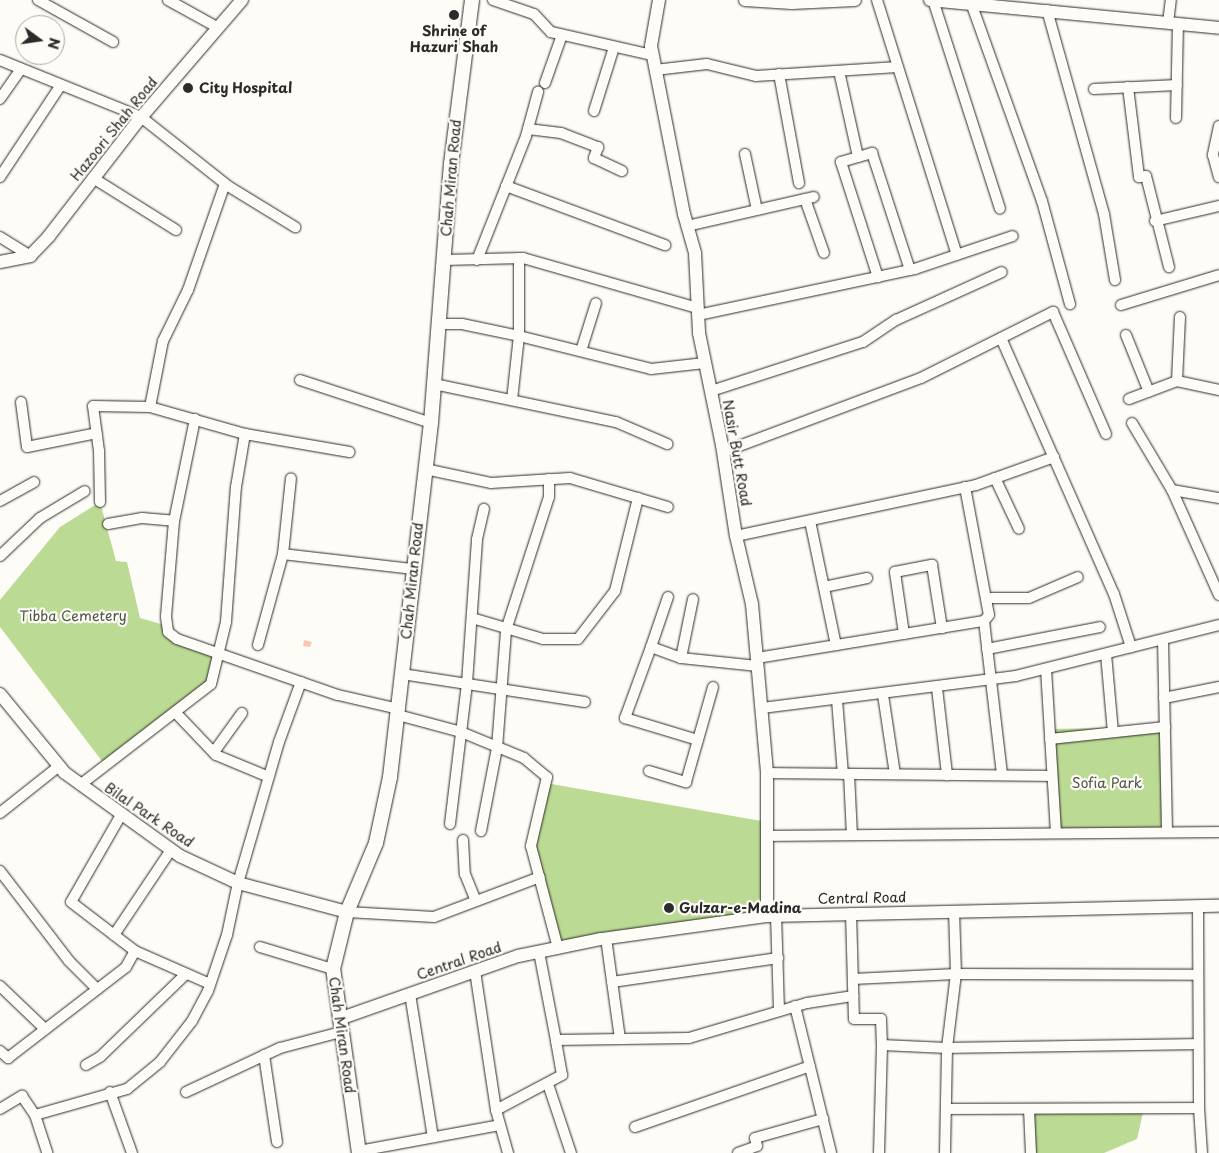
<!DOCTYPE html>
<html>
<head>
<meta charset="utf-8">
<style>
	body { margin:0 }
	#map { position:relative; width:1219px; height:1153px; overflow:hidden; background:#fdfcf7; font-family:"Playpen Sans",sans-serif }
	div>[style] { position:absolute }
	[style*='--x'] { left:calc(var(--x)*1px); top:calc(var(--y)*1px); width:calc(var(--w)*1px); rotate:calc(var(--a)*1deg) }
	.green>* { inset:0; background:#bbda93; transform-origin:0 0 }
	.building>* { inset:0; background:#fdc4b2 }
	.roads { filter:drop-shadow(0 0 1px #2b2b2b) drop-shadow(0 0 1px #2b2b2b) }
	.minor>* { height:10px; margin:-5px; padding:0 5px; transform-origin:5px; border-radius:5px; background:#fdfcf7 }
	.tertiary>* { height:12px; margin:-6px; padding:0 6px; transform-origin:6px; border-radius:6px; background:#fdfcf7 }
	.secondary>* { height:14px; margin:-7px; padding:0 7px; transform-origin:7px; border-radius:7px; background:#fdfcf7 }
	.dots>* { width:14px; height:14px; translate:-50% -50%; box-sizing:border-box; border:2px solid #fdfcf7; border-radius:50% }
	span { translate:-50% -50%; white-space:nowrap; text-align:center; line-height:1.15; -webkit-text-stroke:4.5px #fdfcf7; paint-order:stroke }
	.poi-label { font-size:14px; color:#2b2b2b; font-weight:700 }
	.left { translate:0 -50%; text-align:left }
	.street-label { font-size:14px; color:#2b2b2b }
	.park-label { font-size:14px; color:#4f5745 }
	.north { position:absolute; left:15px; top:15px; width:50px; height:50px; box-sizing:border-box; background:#fdfcf7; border:1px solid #a9a8a5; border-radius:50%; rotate:104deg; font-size:14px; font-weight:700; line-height:20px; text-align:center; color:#2b2b2b }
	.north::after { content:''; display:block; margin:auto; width:18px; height:22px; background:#2b2b2b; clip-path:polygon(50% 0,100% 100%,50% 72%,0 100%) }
</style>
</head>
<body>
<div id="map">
	<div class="green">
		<i style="clip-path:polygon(100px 502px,116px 561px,127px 562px,140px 618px,168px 626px,168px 632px,219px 653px,211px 684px,105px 765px,0 627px,0 600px,60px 527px)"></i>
		<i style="left:1165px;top:727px;width:105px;height:116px;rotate:89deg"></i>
		<i style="clip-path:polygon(546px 783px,767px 822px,767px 916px,558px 948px,531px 846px)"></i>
		<i style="clip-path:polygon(1144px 1108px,1137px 1139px,1104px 1153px,1031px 1153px,1029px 1109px)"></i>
	</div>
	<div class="building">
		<i style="clip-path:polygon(304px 640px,312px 642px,310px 647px,303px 646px)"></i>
	</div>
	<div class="roads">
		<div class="minor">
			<i style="--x:38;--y:0;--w:86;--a:29.2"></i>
			<i style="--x:168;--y:0;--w:56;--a:28.9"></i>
			<i style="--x:493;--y:0;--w:43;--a:18.9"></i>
			<i style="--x:534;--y:14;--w:25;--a:47"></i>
			<i style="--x:551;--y:32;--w:104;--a:12.8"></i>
			<i style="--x:877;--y:0;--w:267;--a:72.6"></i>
			<i style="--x:933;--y:0;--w:219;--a:72.2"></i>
			<i style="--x:970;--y:0;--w:214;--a:70.3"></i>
			<i style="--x:1042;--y:201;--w:107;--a:74.8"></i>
			<i style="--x:1047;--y:10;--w:212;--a:74.4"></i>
			<i style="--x:1104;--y:214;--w:67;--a:80.5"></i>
			<i style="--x:1168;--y:23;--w:23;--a:-83"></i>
			<i style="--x:0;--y:60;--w:152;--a:22"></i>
			<i style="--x:141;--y:117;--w:111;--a:38.4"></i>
			<i style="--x:228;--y:186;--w:79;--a:31.5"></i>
			<i style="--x:655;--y:70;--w:52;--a:-6.6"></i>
			<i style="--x:707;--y:64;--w:50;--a:13.8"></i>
			<i style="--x:756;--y:76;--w:142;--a:-3.6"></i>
			<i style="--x:839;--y:71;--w:88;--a:77.5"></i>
			<i style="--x:858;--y:157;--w:15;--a:-16"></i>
			<i style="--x:872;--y:153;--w:123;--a:72"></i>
			<i style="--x:779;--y:74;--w:111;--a:79.6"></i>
			<i style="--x:545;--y:83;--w:51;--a:-70.5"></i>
			<i style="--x:1128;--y:87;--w:91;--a:83"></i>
			<i style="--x:1139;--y:177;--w:7;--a:-8"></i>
			<i style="--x:1146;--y:176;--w:94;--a:75.8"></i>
			<i style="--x:1094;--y:89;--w:83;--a:-2.8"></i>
			<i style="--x:0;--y:99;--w:37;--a:-55"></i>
			<i style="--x:594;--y:111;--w:67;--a:-72.6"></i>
			<i style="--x:1176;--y:118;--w:94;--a:-88.8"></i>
			<i style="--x:1219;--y:126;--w:30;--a:102"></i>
			<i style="--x:1213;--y:155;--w:23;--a:75"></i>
			<i style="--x:528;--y:129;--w:33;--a:7"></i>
			<i style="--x:561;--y:133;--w:40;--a:21"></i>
			<i style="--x:598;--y:147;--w:12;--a:110"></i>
			<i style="--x:594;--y:158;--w:31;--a:25"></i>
			<i style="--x:745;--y:154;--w:57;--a:77.9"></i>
			<i style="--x:858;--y:157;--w:18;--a:164"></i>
			<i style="--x:841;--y:162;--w:121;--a:72.2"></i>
			<i style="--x:0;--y:177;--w:110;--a:-56.5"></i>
			<i style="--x:93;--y:178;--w:98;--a:32.1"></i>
			<i style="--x:506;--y:186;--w:170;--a:20.4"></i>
			<i style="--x:805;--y:199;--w:57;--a:70.6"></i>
			<i style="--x:1155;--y:221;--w:66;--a:-13.2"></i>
			<i style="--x:687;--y:226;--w:130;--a:-12.9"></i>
			<i style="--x:0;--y:237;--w:36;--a:32"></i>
			<i style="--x:444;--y:260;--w:79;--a:-1.5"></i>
			<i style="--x:523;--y:258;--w:181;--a:16"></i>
			<i style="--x:477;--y:260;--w:133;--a:-68.4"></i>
			<i style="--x:526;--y:136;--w:46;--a:-74.7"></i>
			<i style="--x:1121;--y:305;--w:102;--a:-17"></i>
			<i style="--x:698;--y:315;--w:222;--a:-12"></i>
			<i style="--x:915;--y:269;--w:103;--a:-18.6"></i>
			<i style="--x:1180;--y:317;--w:64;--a:92.7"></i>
			<i style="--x:1177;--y:381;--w:43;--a:12.1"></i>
			<i style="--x:439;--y:324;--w:23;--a:0"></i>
			<i style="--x:462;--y:324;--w:58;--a:11.9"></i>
			<i style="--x:519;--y:336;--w:136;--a:14"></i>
			<i style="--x:651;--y:369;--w:54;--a:-6.3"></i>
			<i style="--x:1126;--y:335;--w:61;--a:68"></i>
			<i style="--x:1001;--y:338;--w:280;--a:66.2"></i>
			<i style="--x:1114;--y:594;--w:56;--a:72.2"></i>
			<i style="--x:581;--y:351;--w:50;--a:-72.6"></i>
			<i style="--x:300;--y:380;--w:138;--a:18.2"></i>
			<i style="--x:434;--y:384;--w:186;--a:11.8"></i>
			<i style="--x:616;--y:422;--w:56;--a:23.3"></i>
			<i style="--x:711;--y:391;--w:160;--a:-17.9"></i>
			<i style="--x:863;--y:342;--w:40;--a:-34"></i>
			<i style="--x:896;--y:320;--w:116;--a:-24.4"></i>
			<i style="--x:1129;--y:399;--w:51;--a:-20.6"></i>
			<i style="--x:512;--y:400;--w:64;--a:-83.8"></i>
			<i style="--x:519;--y:336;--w:78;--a:-90"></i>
			<i style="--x:21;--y:402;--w:45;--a:82.4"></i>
			<i style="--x:27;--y:447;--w:71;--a:-11.3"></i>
			<i style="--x:150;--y:407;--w:67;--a:-78.9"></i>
			<i style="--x:163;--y:341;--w:57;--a:-63.9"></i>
			<i style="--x:188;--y:290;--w:112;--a:-70.8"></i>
			<i style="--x:195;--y:419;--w:104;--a:101.6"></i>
			<i style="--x:174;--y:521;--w:96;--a:94.8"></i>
			<i style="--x:166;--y:617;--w:15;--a:82"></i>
			<i style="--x:168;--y:632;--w:11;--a:38"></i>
			<i style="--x:177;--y:639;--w:170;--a:19.2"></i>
			<i style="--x:338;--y:695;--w:63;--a:12.9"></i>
			<i style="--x:1132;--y:423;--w:78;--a:59.2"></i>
			<i style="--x:1172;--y:490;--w:48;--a:9.7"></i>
			<i style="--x:723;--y:452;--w:211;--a:-20.5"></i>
			<i style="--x:921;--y:378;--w:148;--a:-26.6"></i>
			<i style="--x:1053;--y:312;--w:133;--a:66.5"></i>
			<i style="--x:425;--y:469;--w:67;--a:12"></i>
			<i style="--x:491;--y:483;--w:79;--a:-3.6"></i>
			<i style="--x:570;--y:478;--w:102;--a:16.5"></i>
			<i style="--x:995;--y:478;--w:56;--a:64.8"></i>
			<i style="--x:965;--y:487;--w:130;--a:79.4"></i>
			<i style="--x:989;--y:615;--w:8;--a:130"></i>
			<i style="--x:984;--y:621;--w:155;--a:83.3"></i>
			<i style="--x:1172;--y:490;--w:115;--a:65.9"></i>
			<i style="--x:0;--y:501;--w:39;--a:-29"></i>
			<i style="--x:100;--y:502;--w:51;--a:-91.1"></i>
			<i style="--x:99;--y:451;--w:45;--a:-97.6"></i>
			<i style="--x:93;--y:406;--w:57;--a:1"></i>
			<i style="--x:150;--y:407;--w:99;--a:15.9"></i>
			<i style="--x:245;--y:434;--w:106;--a:9.8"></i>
			<i style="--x:810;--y:521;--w:127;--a:78.2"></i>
			<i style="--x:108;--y:524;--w:35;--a:-10"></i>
			<i style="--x:142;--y:518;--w:32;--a:5"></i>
			<i style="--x:736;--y:536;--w:245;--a:-12"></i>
			<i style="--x:976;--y:485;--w:83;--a:-19.7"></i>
			<i style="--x:283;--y:554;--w:76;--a:-84"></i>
			<i style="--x:0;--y:556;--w:55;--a:-43.5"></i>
			<i style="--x:40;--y:518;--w:52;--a:-31"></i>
			<i style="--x:824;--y:587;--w:44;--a:-11.8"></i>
			<i style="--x:668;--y:597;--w:53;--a:108.8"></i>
			<i style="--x:651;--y:647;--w:32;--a:20"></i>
			<i style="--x:681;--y:658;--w:77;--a:5.9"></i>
			<i style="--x:986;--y:598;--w:43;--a:0"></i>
			<i style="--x:1029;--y:598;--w:53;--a:-23.2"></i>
			<i style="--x:472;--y:618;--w:74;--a:16.5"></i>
			<i style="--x:543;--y:639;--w:35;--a:0"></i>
			<i style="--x:578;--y:639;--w:61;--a:-52.4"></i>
			<i style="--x:615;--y:591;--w:96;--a:-76.1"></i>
			<i style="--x:904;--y:634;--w:63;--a:-98.3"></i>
			<i style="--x:895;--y:572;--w:38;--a:-11"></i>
			<i style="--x:932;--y:565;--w:64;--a:81"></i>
			<i style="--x:1163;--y:640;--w:192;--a:88.8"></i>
			<i style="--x:258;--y:645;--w:94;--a:-74.6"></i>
			<i style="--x:283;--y:554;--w:131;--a:6.6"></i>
			<i style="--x:651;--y:647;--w:76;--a:110.1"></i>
			<i style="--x:625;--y:718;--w:76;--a:16.8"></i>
			<i style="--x:698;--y:740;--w:55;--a:-74.2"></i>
			<i style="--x:987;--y:649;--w:115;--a:-11"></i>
			<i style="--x:1106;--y:654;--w:78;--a:84.9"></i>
			<i style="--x:681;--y:658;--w:60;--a:-78.5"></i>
			<i style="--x:757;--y:658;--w:230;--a:-9.3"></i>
			<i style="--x:1046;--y:669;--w:164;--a:86.5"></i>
			<i style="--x:402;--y:674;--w:185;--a:8.7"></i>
			<i style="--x:937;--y:688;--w:88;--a:83.4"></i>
			<i style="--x:883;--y:695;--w:80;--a:81.4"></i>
			<i style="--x:1164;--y:698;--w:56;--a:-11.3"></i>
			<i style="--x:837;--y:700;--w:74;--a:85.4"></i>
			<i style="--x:762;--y:708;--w:256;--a:-7.2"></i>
			<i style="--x:1016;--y:676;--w:209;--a:-14.1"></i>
			<i style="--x:175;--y:712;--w:59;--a:46.4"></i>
			<i style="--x:216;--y:755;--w:57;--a:22.5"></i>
			<i style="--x:398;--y:715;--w:65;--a:15.1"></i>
			<i style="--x:461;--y:732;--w:68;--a:22.4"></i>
			<i style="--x:524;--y:758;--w:30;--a:40"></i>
			<i style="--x:547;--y:777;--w:71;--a:103.1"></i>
			<i style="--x:531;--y:846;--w:106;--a:75.2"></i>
			<i style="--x:1050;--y:739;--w:116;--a:-6"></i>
			<i style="--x:214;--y:752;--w:48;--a:-54.3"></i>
			<i style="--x:649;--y:771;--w:39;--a:17"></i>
			<i style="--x:686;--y:782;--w:44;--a:-74.1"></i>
			<i style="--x:767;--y:773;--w:285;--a:0.6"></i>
			<i style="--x:849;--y:774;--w:61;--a:87.2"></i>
			<i style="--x:80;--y:785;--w:165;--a:-37.6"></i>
			<i style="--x:211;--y:684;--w:64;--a:-76.4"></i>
			<i style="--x:226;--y:622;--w:135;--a:-85.8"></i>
			<i style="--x:236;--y:487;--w:54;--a:-80.4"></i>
			<i style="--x:0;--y:813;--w:75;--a:-38.5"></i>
			<i style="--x:121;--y:815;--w:100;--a:119.9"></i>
			<i style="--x:71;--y:902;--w:81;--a:37.4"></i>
			<i style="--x:450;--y:824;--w:142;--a:-83.1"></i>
			<i style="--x:467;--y:683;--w:144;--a:-86"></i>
			<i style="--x:477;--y:539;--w:31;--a:-77"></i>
			<i style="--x:481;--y:831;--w:85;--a:-79.1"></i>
			<i style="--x:497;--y:748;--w:118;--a:-85.6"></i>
			<i style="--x:506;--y:630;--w:140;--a:-72.1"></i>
			<i style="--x:549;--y:497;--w:18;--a:-90"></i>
			<i style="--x:767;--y:836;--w:452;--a:-0.5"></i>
			<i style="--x:463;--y:840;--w:34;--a:87"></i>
			<i style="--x:465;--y:874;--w:29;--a:68"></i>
			<i style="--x:0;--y:871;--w:113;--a:52.5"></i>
			<i style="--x:69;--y:961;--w:40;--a:45"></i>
			<i style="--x:1198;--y:906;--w:202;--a:89.7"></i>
			<i style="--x:1199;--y:1108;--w:45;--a:86.2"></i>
			<i style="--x:347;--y:912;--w:87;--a:3.3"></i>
			<i style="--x:434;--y:917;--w:113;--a:-20.7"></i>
			<i style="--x:851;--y:913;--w:106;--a:88.4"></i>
			<i style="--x:854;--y:1019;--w:27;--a:0"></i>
			<i style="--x:881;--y:1019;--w:26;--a:88"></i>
			<i style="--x:776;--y:915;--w:96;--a:88.2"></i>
			<i style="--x:114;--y:935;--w:102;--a:-56.2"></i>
			<i style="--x:606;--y:938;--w:102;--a:82.1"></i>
			<i style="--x:260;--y:947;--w:76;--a:16.8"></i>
			<i style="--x:539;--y:952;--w:90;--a:79.1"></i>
			<i style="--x:556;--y:1040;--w:133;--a:-0.9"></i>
			<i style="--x:689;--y:1038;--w:123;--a:-16.5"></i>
			<i style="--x:807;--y:1003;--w:47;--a:-8.7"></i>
			<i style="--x:475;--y:971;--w:141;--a:81.4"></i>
			<i style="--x:496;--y:1110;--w:75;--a:-27.9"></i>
			<i style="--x:562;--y:1075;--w:36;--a:-100"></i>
			<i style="--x:853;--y:979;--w:103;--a:-2.8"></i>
			<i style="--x:956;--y:974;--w:242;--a:0.2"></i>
			<i style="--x:612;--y:982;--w:168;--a:-8.2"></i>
			<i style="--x:0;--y:986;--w:62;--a:43.7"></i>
			<i style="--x:410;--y:994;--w:145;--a:80.9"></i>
			<i style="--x:795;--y:1006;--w:151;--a:76.2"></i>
			<i style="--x:0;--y:1051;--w:11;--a:41"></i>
			<i style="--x:8;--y:1058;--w:149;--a:-37.6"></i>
			<i style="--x:126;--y:967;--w:18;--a:-61"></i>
			<i style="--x:135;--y:951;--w:82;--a:23.7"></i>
			<i style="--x:264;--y:1055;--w:88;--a:81.5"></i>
			<i style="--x:86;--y:1065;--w:16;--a:-30"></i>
			<i style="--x:100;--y:1057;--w:120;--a:-44"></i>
			<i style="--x:548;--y:1084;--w:73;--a:71.6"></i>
			<i style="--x:110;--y:1092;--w:65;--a:70.2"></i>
			<i style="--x:186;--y:1092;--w:104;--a:-25.1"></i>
			<i style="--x:280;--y:1048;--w:63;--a:-14.7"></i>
			<i style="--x:0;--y:1109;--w:26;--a:-31"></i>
			<i style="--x:22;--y:1096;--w:23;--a:56"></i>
			<i style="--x:35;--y:1115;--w:40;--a:72"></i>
			<i style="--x:948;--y:1109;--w:251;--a:-0.2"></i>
			<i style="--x:1029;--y:1109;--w:44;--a:87.4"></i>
			<i style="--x:496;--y:1110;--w:45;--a:74.4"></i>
			<i style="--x:35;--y:1115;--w:96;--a:-15.8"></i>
			<i style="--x:127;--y:1089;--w:43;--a:-39.3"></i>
			<i style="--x:160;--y:1062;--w:52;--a:-52"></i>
			<i style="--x:192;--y:1021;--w:34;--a:-62"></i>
			<i style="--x:208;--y:991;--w:59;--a:-71.3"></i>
			<i style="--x:227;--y:935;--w:53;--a:-78.1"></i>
			<i style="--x:238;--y:883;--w:147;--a:-73.8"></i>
			<i style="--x:279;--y:742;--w:64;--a:-69.9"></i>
			<i style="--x:635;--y:1127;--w:185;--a:-19.2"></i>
			<i style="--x:359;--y:1151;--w:143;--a:-10.4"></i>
			<i style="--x:738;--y:1153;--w:20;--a:-20"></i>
			<i style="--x:757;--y:1146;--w:8;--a:-104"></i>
			<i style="--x:755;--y:1138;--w:71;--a:-15.6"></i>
			<i style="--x:879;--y:1153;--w:108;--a:-88.4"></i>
			<i style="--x:882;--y:1045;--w:65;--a:2.6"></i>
			<i style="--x:947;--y:1048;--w:251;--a:-0.9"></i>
			<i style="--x:945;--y:1153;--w:105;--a:-88.9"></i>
			<i style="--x:947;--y:1048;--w:75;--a:-83.1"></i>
			<i style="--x:956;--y:974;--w:63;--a:-91.8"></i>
		</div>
		<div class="tertiary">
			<i style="--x:659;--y:0;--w:47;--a:99.9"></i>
			<i style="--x:651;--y:46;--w:171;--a:78.9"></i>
			<i style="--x:684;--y:214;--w:41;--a:74.2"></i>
			<i style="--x:695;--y:253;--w:80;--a:87.1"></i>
			<i style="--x:699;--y:333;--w:114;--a:78.4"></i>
			<i style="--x:722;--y:445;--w:92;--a:81.3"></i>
			<i style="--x:736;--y:536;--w:70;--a:76.8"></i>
			<i style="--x:752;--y:604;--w:170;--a:84.9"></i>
			<i style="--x:767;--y:773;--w:143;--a:90"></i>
			<i style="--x:745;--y:0;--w:47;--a:3.7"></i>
			<i style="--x:792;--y:3;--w:63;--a:-2.7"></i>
			<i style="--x:930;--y:0;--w:290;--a:5.5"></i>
			<i style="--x:0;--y:262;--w:31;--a:-11"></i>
			<i style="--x:30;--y:256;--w:28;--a:-46"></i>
			<i style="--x:49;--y:236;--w:144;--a:-52.3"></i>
			<i style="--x:137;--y:122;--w:161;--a:-49.3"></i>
			<i style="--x:0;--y:694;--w:102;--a:50.6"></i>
			<i style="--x:65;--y:773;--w:142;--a:35.8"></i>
			<i style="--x:180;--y:856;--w:64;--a:25"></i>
			<i style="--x:238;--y:883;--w:113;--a:14.9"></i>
			<i style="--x:339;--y:1019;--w:190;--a:-19.4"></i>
			<i style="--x:518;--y:956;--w:85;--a:-11.6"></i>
			<i style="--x:601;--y:939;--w:168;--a:-7.9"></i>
			<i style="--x:767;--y:916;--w:452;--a:-1.3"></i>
		</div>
		<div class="secondary">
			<i style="--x:359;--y:1153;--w:186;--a:-98"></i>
			<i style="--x:333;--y:969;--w:59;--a:-76.2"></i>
			<i style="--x:347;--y:912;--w:75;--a:-67.2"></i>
			<i style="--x:376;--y:843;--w:67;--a:-78"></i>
			<i style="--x:390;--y:777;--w:356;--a:-83.4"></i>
			<i style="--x:431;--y:423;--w:260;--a:-85.6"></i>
			<i style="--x:451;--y:164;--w:165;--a:-82.7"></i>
		</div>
	</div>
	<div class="dots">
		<i style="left:454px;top:15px;background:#2b2b2b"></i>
		<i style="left:188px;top:88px;background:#2b2b2b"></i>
		<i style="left:669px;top:908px;background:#2b2b2b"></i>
	</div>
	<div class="poi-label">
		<span style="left:454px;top:39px">Shrine of<br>Hazuri Shah</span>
		<span class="left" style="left:199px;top:88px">City Hospital</span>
		<span class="left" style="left:679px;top:908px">Gulzar-e-Madina</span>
	</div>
	<div class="street-label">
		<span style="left:114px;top:129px;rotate:-51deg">Hazoori Shah Road</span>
		<span style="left:451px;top:178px;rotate:-85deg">Chah Miran Road</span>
		<span style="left:737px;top:453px;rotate:80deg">Nasir Butt Road</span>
		<span style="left:412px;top:581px;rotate:-84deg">Chah Miran Road</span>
		<span style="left:149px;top:815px;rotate:34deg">Bilal Park Road</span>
		<span style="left:862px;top:898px;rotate:-1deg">Central Road</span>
		<span style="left:459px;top:961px;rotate:-19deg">Central Road</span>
		<span style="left:342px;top:1035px;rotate:82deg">Chah Miran Road</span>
	</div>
	<div class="park-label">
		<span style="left:73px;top:616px">Tibba Cemetery</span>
		<span style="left:1107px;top:783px">Sofia Park</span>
	</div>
	<div class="north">N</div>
</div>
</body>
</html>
